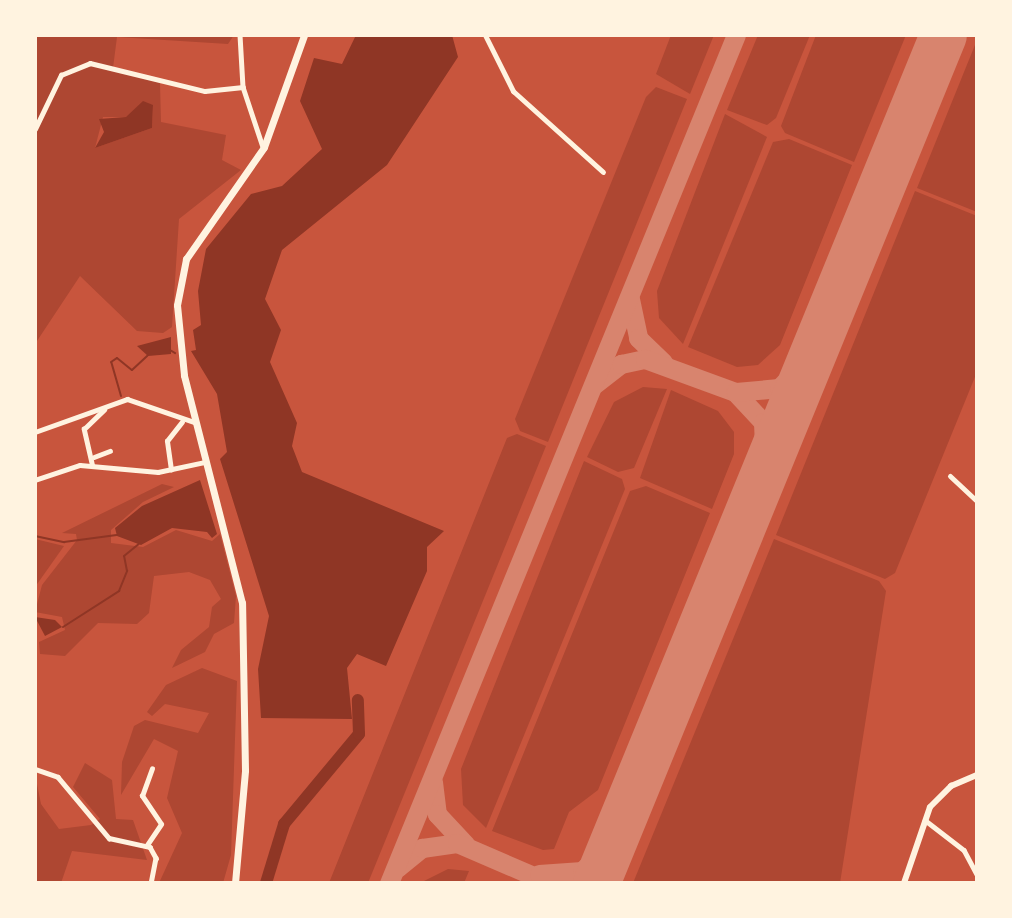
<!DOCTYPE html>
<html>
<head>
<meta charset="utf-8">
<style>
	body { margin:0 }
	#map { position:relative; width:1012px; height:918px; overflow:hidden; background:#c8553d; font-family:"Source Sans 3",sans-serif }
	div>[style] { position:absolute }
	[style*='--x'] { left:calc(var(--x)*1px); top:calc(var(--y)*1px); width:calc(var(--w)*1px); rotate:calc(var(--a)*1deg) }
	.green>* { inset:0; background:#ae4732 }
	.water>* { inset:0; background:#8f3625 }
	.stream>* { height:2px; margin:-1px; padding:0 1px; transform-origin:1px; border-radius:1px; background:#8f3625 }
	.river>* { height:12px; margin:-6px; padding:0 6px; transform-origin:6px; border-radius:6px; background:#8f3625 }
	.taxiway>* { height:19px; margin:-9.5px; padding:0 9.5px; transform-origin:9.5px; border-radius:9.5px; background:#d8846e }
	.runway>* { height:47px; margin:-23.5px; padding:0 23.5px; transform-origin:23.5px; border-radius:23.5px; background:#d8846e }
	.minor>* { height:4.5px; margin:-2.25px; padding:0 2.25px; transform-origin:2.25px; border-radius:2.25px; background:#fff3e0 }
	.tertiary>* { height:5px; margin:-2.5px; padding:0 2.5px; transform-origin:2.5px; border-radius:2.5px; background:#fff3e0 }
	.secondary>* { height:6px; margin:-3px; padding:0 3px; transform-origin:3px; border-radius:3px; background:#fff3e0 }
	.primary>* { height:7px; margin:-3.5px; padding:0 3.5px; transform-origin:3.5px; border-radius:3.5px; background:#fff3e0 }
	span { translate:-50% -50%; white-space:nowrap; text-align:center; line-height:1.15; -webkit-text-stroke:6px #fff3e0; paint-order:stroke }
	.frame { position:absolute; inset:0; border:37px solid #fff3e0; pointer-events:none }
</style>
</head>
<body>
<div id="map">
	<div class="green">
		<i style="clip-path:polygon(evenodd,35px 35px,234px 35px,228px 44px,117px 37px,113px 68px,160px 83px,161px 122px,226px 135px,222px 160px,241px 170px,179px 219px,172px 327px,163px 333px,137px 331px,80px 276px,35px 344px,35px 35px,153px 105px,152px 128px,95px 148px,103px 117px,126px 117px,153px 105px)"></i>
		<i style="clip-path:polygon(671px 35px,714px 35px,690px 94px,656px 74px)"></i>
		<i style="clip-path:polygon(758px 35px,810px 35px,776px 118px,767px 125px,727px 110px)"></i>
		<i style="clip-path:polygon(816px 35px,906px 35px,854px 162px,785px 133px,781px 126px)"></i>
		<i style="clip-path:polygon(977px 40px,977px 212px,917px 188px)"></i>
		<i style="clip-path:polygon(656px 87px,687px 99px,548px 442px,520px 431px,515px 419px,646px 97px)"></i>
		<i style="clip-path:polygon(725px 114px,767px 137px,683px 344px,659px 318px,657px 291px)"></i>
		<i style="clip-path:polygon(789px 139px,852px 165px,780px 345px,758px 365px,737px 367px,688px 347px,773px 142px)"></i>
		<i style="clip-path:polygon(915px 191px,977px 216px,977px 372px,895px 573px,885px 579px,776px 535px)"></i>
		<i style="clip-path:polygon(643px 387px,667px 389px,634px 468px,618px 472px,587px 457px,614px 402px)"></i>
		<i style="clip-path:polygon(671px 390px,718px 411px,734px 432px,734px 454px,712px 509px,640px 478px)"></i>
		<i style="clip-path:polygon(517px 434px,546px 446px,368px 883px,329px 883px,507px 438px)"></i>
		<i style="clip-path:polygon(584px 461px,622px 479px,625px 489px,486px 828px,463px 805px,461px 769px)"></i>
		<i style="clip-path:polygon(162px 484px,174px 487px,143px 502px,111px 530px,111px 543px,143px 547px,176px 530px,212px 541px,220px 534px,236px 596px,234px 623px,214px 634px,205px 652px,172px 668px,181px 650px,209px 627px,212px 607px,221px 599px,210px 580px,189px 572px,154px 576px,149px 613px,137px 624px,98px 623px,65px 656px,40px 654px,39px 642px,65px 630px,62px 617px,35px 612px,42px 585px,77px 540px,76px 534px,62px 533px)"></i>
		<i style="clip-path:polygon(646px 486px,710px 513px,598px 790px,569px 812px,554px 849px,543px 850px,492px 831px,630px 491px)"></i>
		<i style="clip-path:polygon(35px 539px,64px 546px,35px 587px)"></i>
		<i style="clip-path:polygon(774px 539px,879px 581px,886px 591px,840px 883px,633px 883px)"></i>
		<i style="clip-path:polygon(202px 668px,237px 681px,231px 855px,223px 883px,159px 883px,182px 833px,167px 798px,178px 751px,154px 739px,121px 795px,122px 762px,134px 726px,145px 720px,198px 733px,209px 713px,165px 704px,152px 716px,147px 712px,166px 685px)"></i>
		<i style="clip-path:polygon(85px 763px,112px 780px,116px 819px,133px 820px,147px 860px,72px 851px,61px 883px,35px 883px,35px 774px,41px 804px,59px 829px,91px 825px,100px 819px,73px 787px)"></i>
		<i style="clip-path:polygon(448px 869px,469px 871px,464px 883px,420px 883px)"></i>
	</div>
	<div class="water">
		<i style="clip-path:polygon(356px 35px,452px 35px,458px 57px,387px 165px,282px 250px,265px 299px,281px 330px,270px 362px,297px 423px,292px 446px,302px 472px,444px 531px,427px 547px,427px 571px,386px 666px,357px 654px,347px 668px,352px 719px,261px 718px,258px 669px,269px 616px,220px 459px,227px 452px,217px 394px,191px 351px,196px 350px,193px 330px,201px 325px,198px 291px,206px 249px,251px 194px,282px 186px,322px 149px,300px 101px,314px 58px,342px 64px)"></i>
		<i style="clip-path:polygon(143px 101px,153px 105px,152px 128px,95px 148px,104px 132px,99px 119px,126px 117px)"></i>
		<i style="clip-path:polygon(171px 337px,171px 354px,148px 356px,137px 346px)"></i>
		<i style="clip-path:polygon(200px 480px,217px 534px,212px 538px,207px 532px,172px 528px,141px 545px,117px 536px,115px 528px,142px 506px)"></i>
		<i style="clip-path:polygon(35px 617px,55px 620px,62px 627px,45px 636px)"></i>
	</div>
	<div class="stream">
		<i style="--x:170;--y:350;--w:6;--a:31"></i>
		<i style="--x:121;--y:396;--w:35;--a:-106"></i>
		<i style="--x:111;--y:362;--w:7;--a:-34"></i>
		<i style="--x:117;--y:358;--w:19;--a:39"></i>
		<i style="--x:132;--y:370;--w:21;--a:-43"></i>
		<i style="--x:35;--y:536;--w:30;--a:12"></i>
		<i style="--x:64;--y:542;--w:53;--a:-7.5"></i>
		<i style="--x:63;--y:627;--w:67;--a:-32.7"></i>
		<i style="--x:119;--y:591;--w:22;--a:-68"></i>
		<i style="--x:127;--y:571;--w:15;--a:-101"></i>
		<i style="--x:124;--y:556;--w:19;--a:-39"></i>
	</div>
	<div class="river">
		<i style="--x:266;--y:883;--w:62;--a:-73"></i>
		<i style="--x:284;--y:824;--w:117;--a:-50.2"></i>
		<i style="--x:359;--y:734;--w:34;--a:-92"></i>
	</div>
	<div class="taxiway">
		<i style="--x:630;--y:299;--w:40;--a:78"></i>
		<i style="--x:638;--y:338;--w:35;--a:44"></i>
		<i style="--x:595;--y:384;--w:33;--a:-38"></i>
		<i style="--x:621;--y:364;--w:25;--a:-12"></i>
		<i style="--x:645;--y:359;--w:96;--a:20.1"></i>
		<i style="--x:735;--y:392;--w:41;--a:47"></i>
		<i style="--x:763;--y:422;--w:48;--a:87.6"></i>
		<i style="--x:736;--y:392;--w:43;--a:-5.3"></i>
		<i style="--x:779;--y:388;--w:49;--a:-45.8"></i>
		<i style="--x:433;--y:782;--w:32;--a:83"></i>
		<i style="--x:437;--y:814;--w:42;--a:46.9"></i>
		<i style="--x:397;--y:868;--w:32;--a:-39"></i>
		<i style="--x:422;--y:848;--w:35;--a:-8"></i>
		<i style="--x:457;--y:843;--w:101;--a:23.3"></i>
		<i style="--x:539;--y:874;--w:43;--a:-4"></i>
		<i style="--x:582;--y:871;--w:42;--a:-43.1"></i>
		<i style="--x:389;--y:883;--w:916;--a:-67.75"></i>
	</div>
	<div class="runway">
		<i style="--x:596;--y:883;--w:916;--a:-67.75"></i>
	</div>
	<div class="minor">
		<i style="--x:240;--y:35;--w:52;--a:86.7"></i>
		<i style="--x:243;--y:87;--w:63;--a:71.6"></i>
		<i style="--x:35;--y:129;--w:60;--a:-64.3"></i>
		<i style="--x:61;--y:75;--w:31;--a:-22"></i>
		<i style="--x:90;--y:63;--w:118;--a:13.7"></i>
		<i style="--x:205;--y:91;--w:38;--a:-6"></i>
		<i style="--x:35;--y:432;--w:98;--a:-19.7"></i>
		<i style="--x:127;--y:399;--w:71;--a:18.9"></i>
		<i style="--x:94;--y:457;--w:17;--a:-21"></i>
		<i style="--x:92;--y:465;--w:37;--a:-103"></i>
		<i style="--x:84;--y:429;--w:28;--a:-44"></i>
		<i style="--x:171;--y:470;--w:29;--a:-98"></i>
		<i style="--x:167;--y:441;--w:24;--a:-52"></i>
		<i style="--x:35;--y:480;--w:47;--a:-18.4"></i>
		<i style="--x:80;--y:465;--w:78;--a:5.1"></i>
		<i style="--x:158;--y:472;--w:48;--a:-12"></i>
		<i style="--x:35;--y:769;--w:24;--a:19"></i>
		<i style="--x:58;--y:777;--w:80;--a:50.1"></i>
		<i style="--x:109;--y:838;--w:42;--a:12.4"></i>
		<i style="--x:150;--y:847;--w:13;--a:61"></i>
		<i style="--x:156;--y:858;--w:25;--a:101"></i>
		<i style="--x:925;--y:820;--w:49;--a:37.6"></i>
		<i style="--x:964;--y:850;--w:27;--a:62"></i>
		<i style="--x:147;--y:845;--w:25;--a:-56"></i>
		<i style="--x:161;--y:824;--w:34;--a:-124"></i>
		<i style="--x:142;--y:796;--w:29;--a:-70"></i>
	</div>
	<div class="tertiary">
		<i style="--x:485;--y:35;--w:63;--a:63.4"></i>
		<i style="--x:513;--y:91;--w:121;--a:42"></i>
		<i style="--x:950;--y:476;--w:37;--a:43"></i>
	</div>
	<div class="secondary">
		<i style="--x:904;--y:883;--w:80;--a:-71.1"></i>
		<i style="--x:930;--y:807;--w:30;--a:-45"></i>
		<i style="--x:951;--y:786;--w:28;--a:-23"></i>
	</div>
	<div class="primary">
		<i style="--x:235;--y:883;--w:113;--a:-84.9"></i>
		<i style="--x:245;--y:770;--w:167;--a:-91"></i>
		<i style="--x:242;--y:603;--w:235;--a:-104.3"></i>
		<i style="--x:184;--y:375;--w:70;--a:-95.7"></i>
		<i style="--x:177;--y:305;--w:47;--a:-78.9"></i>
		<i style="--x:186;--y:259;--w:136;--a:-55.1"></i>
		<i style="--x:264;--y:147;--w:119;--a:-70.3"></i>
	</div>
	<div class="frame"></div>
</div>
</body>
</html>
